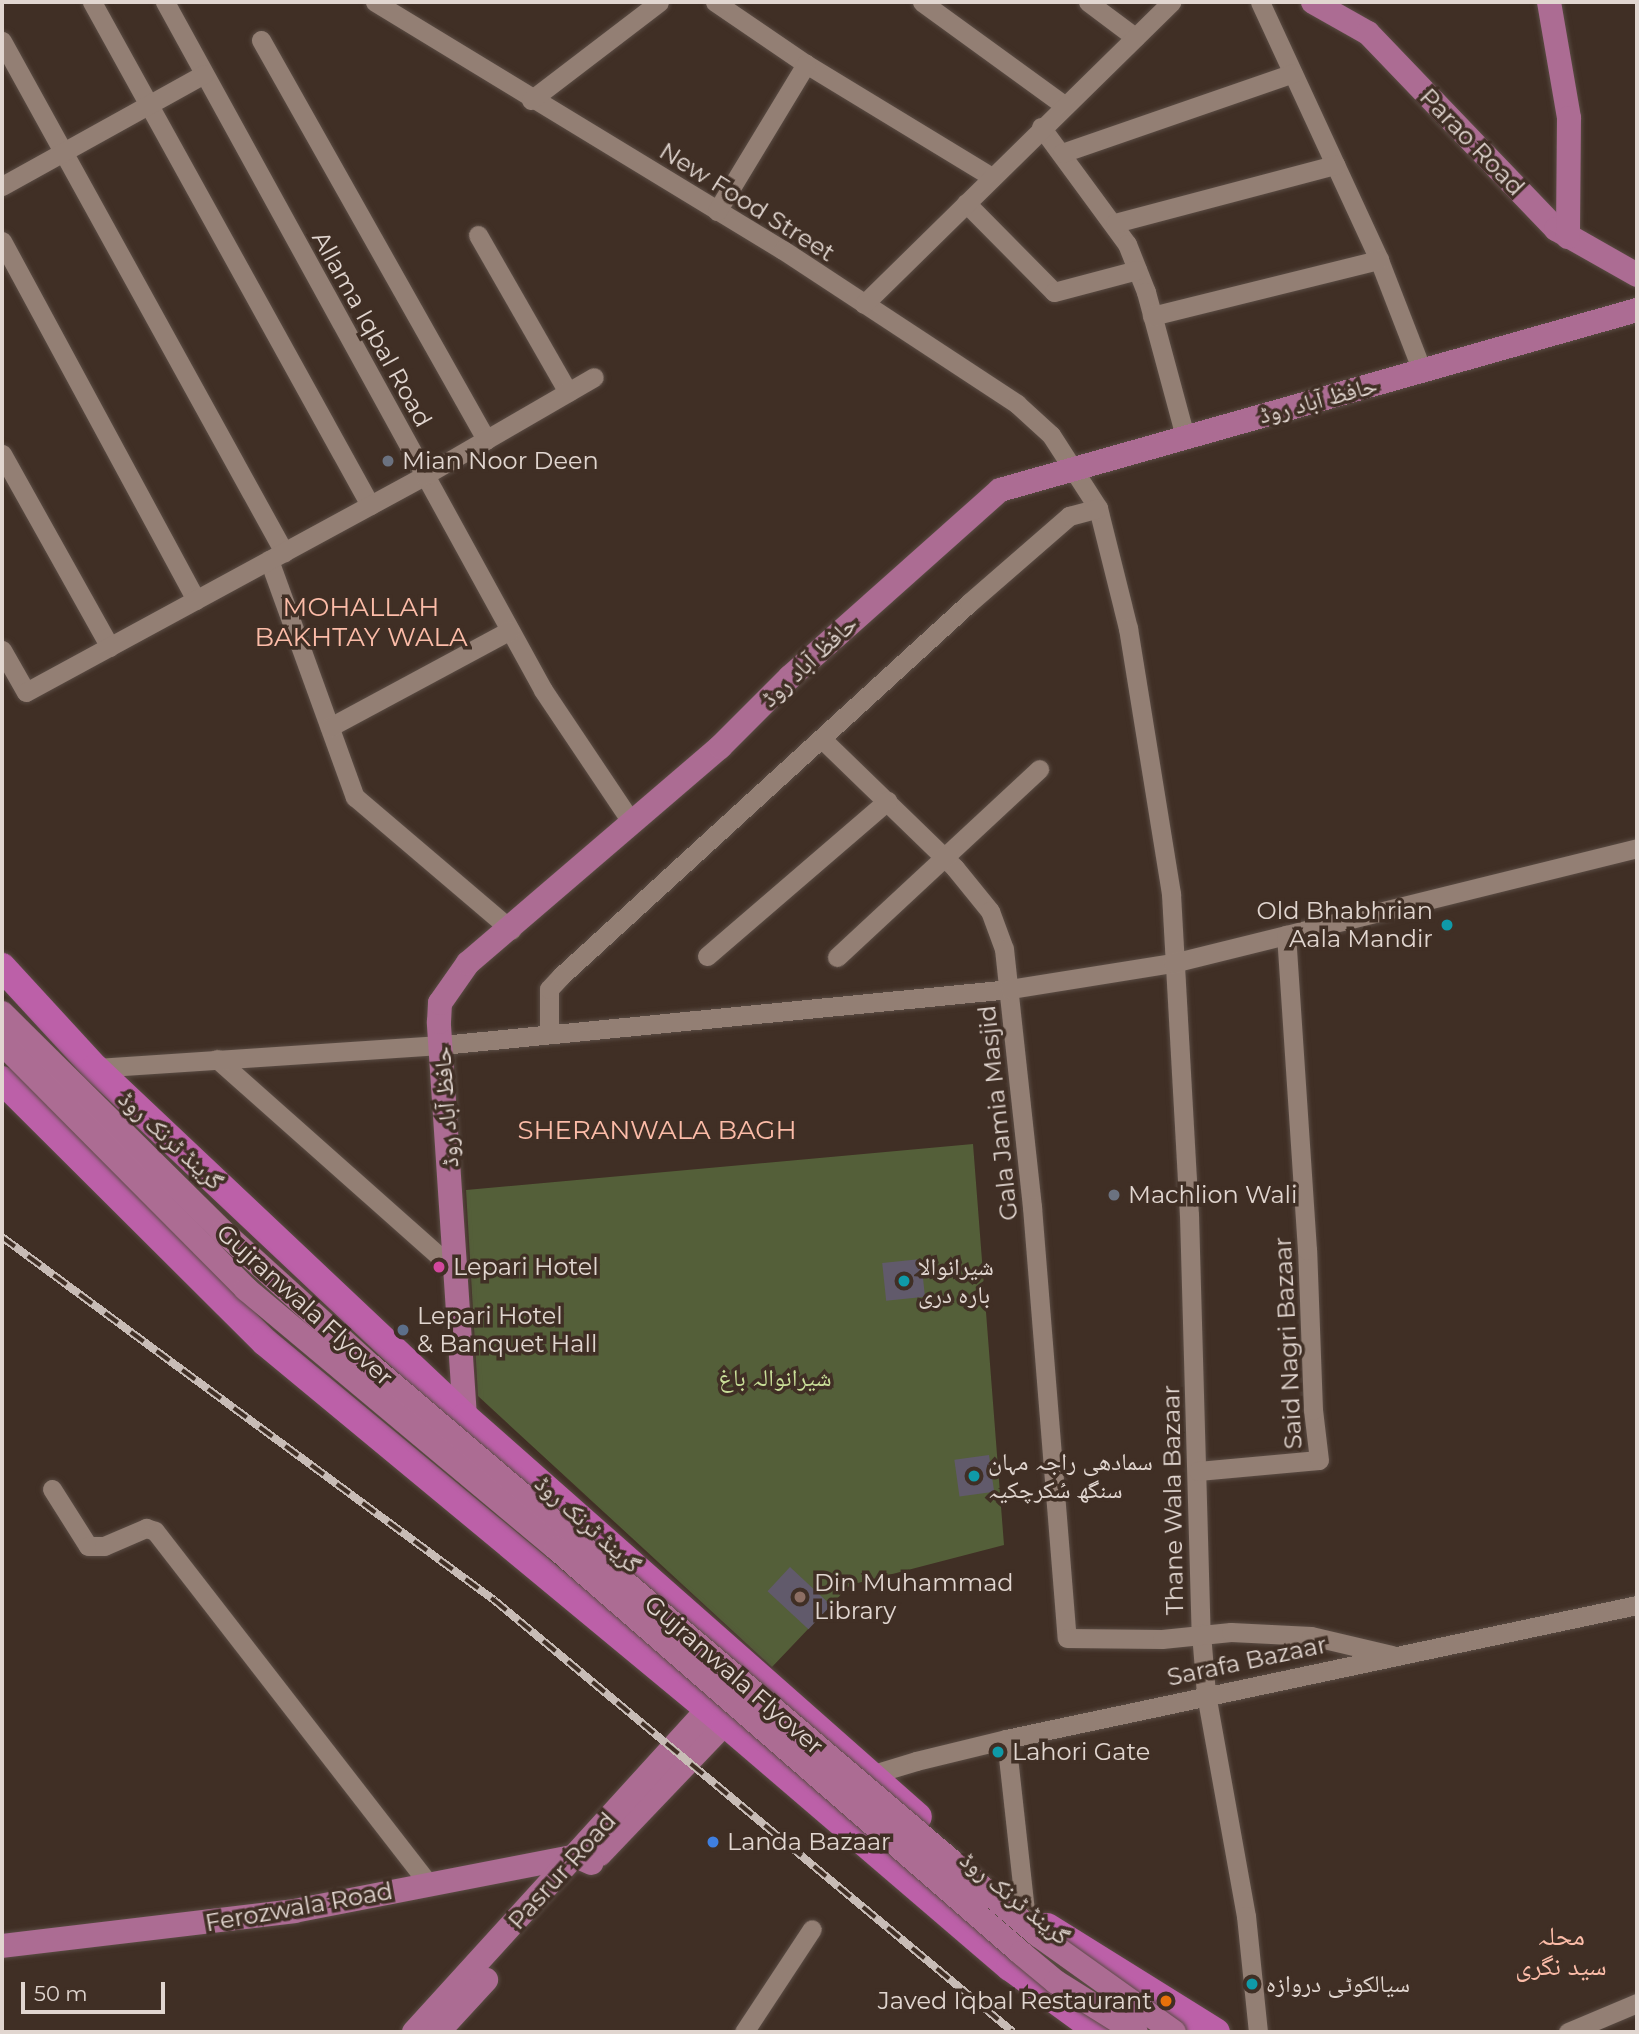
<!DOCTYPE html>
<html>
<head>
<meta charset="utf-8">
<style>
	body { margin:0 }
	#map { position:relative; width:1639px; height:2034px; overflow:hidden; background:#402f25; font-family:Montserrat,"Noto Naskh Arabic",sans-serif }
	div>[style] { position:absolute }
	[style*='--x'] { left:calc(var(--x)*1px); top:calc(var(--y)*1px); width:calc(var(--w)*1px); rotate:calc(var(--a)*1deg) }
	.green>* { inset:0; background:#545f39 }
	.building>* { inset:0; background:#615a6b; transform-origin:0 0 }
	.roads { filter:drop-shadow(0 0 2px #5a4c44) drop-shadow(0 0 2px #5a4c44) }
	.minor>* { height:19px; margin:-9.5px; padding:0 9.5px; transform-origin:9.5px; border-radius:9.5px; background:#937f74 }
	.major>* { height:24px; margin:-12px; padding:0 12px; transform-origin:12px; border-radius:12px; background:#ac6c93 }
	.highway>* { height:28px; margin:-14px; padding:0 14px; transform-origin:14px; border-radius:14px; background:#bc60a8 }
	.rail>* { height:8px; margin-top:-4px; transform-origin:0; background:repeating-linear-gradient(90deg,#402f25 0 16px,#c8bcb6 0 32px); box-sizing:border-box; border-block:2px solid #c8bcb6 }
	.bridges { filter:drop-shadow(0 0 2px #5a4c44) drop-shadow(0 0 2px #5a4c44) }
	.major-bridge>* { height:24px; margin:-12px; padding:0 12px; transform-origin:12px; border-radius:12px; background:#ac6c93 }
	.dots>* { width:19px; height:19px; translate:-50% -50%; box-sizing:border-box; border:4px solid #402f25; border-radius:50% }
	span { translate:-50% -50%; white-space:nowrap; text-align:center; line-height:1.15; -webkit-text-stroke:7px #402f25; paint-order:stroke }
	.street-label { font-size:24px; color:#e1d6d0 }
	.poi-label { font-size:24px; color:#e1d6d0 }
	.left { translate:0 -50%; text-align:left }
	.right { translate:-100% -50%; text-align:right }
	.park-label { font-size:24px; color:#c8de98 }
	.neighbourhood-label { font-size:26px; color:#fcbca8 }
	.frame { position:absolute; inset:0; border:4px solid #e1d6d0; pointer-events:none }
	.scale { position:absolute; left:21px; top:1982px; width:144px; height:32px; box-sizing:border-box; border:4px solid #e1d6d0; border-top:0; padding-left:9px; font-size:21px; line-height:24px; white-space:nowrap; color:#e1d6d0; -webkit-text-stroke:5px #402f25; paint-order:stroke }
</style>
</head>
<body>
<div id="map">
	<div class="green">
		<i style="clip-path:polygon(973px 1144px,1004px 1545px,850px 1585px,772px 1667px,478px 1396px,466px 1190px)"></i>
	</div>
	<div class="building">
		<i style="left:921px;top:1259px;width:38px;height:39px;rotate:84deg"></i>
		<i style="left:989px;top:1455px;width:37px;height:35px;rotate:82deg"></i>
		<i style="left:790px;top:1567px;width:56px;height:33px;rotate:43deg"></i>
	</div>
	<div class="roads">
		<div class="minor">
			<i style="--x:92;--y:2;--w:575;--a:61.07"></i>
			<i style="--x:165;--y:2;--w:785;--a:61.21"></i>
			<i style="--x:543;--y:690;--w:156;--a:56.2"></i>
			<i style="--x:375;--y:2;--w:477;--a:31.3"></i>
			<i style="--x:783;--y:250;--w:280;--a:33.3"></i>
			<i style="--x:1017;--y:404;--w:46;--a:42.4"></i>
			<i style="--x:1051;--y:435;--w:87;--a:57.2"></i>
			<i style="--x:1098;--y:508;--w:124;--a:76"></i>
			<i style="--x:1128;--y:628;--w:269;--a:80.8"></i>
			<i style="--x:1171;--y:894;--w:322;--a:86.8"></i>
			<i style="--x:1189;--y:1215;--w:418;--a:88.4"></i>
			<i style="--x:1201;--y:1633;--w:61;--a:85.3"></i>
			<i style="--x:1206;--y:1694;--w:226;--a:79.8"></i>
			<i style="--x:1246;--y:1916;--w:117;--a:84.1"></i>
			<i style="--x:715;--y:2;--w:110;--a:34.3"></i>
			<i style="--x:806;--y:64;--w:218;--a:31.3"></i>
			<i style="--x:922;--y:2;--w:177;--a:36"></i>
			<i style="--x:1088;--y:2;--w:59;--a:36.7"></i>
			<i style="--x:1260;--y:2;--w:284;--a:65.2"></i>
			<i style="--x:1379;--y:260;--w:119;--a:68.8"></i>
			<i style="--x:261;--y:40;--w:459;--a:60.6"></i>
			<i style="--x:2;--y:41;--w:584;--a:61.11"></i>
			<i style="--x:531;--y:100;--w:161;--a:-37.4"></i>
			<i style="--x:1041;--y:127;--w:145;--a:53.7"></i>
			<i style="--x:1127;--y:244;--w:52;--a:68.4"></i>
			<i style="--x:1146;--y:292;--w:150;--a:74.9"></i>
			<i style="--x:1062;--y:153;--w:244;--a:-19.1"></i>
			<i style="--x:2;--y:186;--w:231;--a:-29"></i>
			<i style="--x:966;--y:203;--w:125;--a:45.3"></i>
			<i style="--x:1054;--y:292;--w:86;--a:-14.8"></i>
			<i style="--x:717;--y:211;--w:172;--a:-58.8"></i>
			<i style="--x:1115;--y:223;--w:228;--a:-14.8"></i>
			<i style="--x:478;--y:235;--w:181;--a:60.2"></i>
			<i style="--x:2;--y:241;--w:408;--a:61.6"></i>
			<i style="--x:864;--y:304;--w:431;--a:-44.5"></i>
			<i style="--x:1152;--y:316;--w:234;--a:-13.9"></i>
			<i style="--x:2;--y:454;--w:221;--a:60.8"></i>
			<i style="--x:269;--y:560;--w:252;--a:70.1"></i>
			<i style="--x:355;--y:797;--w:205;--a:40.4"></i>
			<i style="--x:2;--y:650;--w:48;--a:60.3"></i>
			<i style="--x:26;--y:692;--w:454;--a:-28.5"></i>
			<i style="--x:425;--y:475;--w:195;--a:-30.1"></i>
			<i style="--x:330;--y:727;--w:204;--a:-28.3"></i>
			<i style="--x:822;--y:739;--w:185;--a:44.1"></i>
			<i style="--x:955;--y:868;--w:55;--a:50.9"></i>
			<i style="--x:990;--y:911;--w:40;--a:69.8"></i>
			<i style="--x:1004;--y:949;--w:260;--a:83.8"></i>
			<i style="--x:1032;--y:1207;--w:432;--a:85.4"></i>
			<i style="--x:1067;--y:1638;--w:95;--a:0.6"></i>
			<i style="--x:1162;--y:1639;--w:69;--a:-5.8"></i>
			<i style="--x:1231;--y:1632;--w:80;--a:2.9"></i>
			<i style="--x:1311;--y:1636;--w:83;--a:13.2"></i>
			<i style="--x:707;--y:956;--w:238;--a:-40.7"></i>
			<i style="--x:837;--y:957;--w:276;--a:-42.9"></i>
			<i style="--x:549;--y:1034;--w:45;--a:-90"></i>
			<i style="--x:549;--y:989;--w:18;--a:-47"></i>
			<i style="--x:561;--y:976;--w:553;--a:-42.43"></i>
			<i style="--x:969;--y:603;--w:133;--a:-41"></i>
			<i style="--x:1069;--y:516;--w:30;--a:-15"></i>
			<i style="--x:217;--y:1059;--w:324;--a:41.6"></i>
			<i style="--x:95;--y:1068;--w:348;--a:-3.8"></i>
			<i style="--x:442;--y:1045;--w:571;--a:-5.63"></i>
			<i style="--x:1010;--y:989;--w:165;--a:-9.1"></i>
			<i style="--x:1173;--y:963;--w:478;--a:-13.9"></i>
			<i style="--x:1198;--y:1471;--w:121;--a:-5.2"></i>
			<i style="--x:1319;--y:1460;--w:50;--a:-96.8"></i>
			<i style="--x:1313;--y:1410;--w:160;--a:-92.1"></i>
			<i style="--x:1307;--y:1250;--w:316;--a:-93.8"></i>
			<i style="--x:52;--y:1489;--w:67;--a:57.7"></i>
			<i style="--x:88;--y:1546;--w:16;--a:0"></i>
			<i style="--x:104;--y:1546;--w:46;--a:-23.2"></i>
			<i style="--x:146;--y:1528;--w:9;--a:18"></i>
			<i style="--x:155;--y:1531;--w:447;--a:52.2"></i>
			<i style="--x:1006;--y:1739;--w:173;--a:83.7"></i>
			<i style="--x:865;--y:1781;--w:8;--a:-50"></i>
			<i style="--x:870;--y:1775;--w:48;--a:-16.9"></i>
			<i style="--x:916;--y:1761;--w:93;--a:-13.7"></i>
			<i style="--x:1006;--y:1739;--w:645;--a:-11.99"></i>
			<i style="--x:744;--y:2032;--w:123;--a:-56.6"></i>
			<i style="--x:1568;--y:2032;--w:75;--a:-22.8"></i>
		</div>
		<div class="major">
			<i style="--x:1313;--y:2;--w:63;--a:29.4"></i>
			<i style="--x:1368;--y:33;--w:272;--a:46.2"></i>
			<i style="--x:1556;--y:229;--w:93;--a:29.6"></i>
			<i style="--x:1549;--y:2;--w:118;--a:80.2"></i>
			<i style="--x:1569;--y:118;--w:119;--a:90.5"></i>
			<i style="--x:465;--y:1417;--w:396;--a:-93.8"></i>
			<i style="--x:439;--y:1022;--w:19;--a:-87"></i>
			<i style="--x:440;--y:1003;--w:49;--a:-55"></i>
			<i style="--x:468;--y:963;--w:332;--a:-40.6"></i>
			<i style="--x:720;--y:747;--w:99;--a:-45"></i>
			<i style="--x:790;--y:677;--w:281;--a:-41.7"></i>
			<i style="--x:1000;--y:490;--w:662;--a:-15.78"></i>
			<i style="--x:600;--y:1854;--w:181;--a:-46.3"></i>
			<i style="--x:2;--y:1946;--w:294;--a:-6.8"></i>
			<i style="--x:294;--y:1911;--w:287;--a:-11"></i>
			<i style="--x:576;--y:1856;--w:17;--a:24"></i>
			<i style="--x:414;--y:2032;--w:437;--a:-47.7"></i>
			<i style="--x:438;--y:2032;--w:71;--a:-47.3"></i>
		</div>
		<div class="highway">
			<i style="--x:2;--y:967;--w:137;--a:47.4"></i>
			<i style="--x:95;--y:1068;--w:509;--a:43.33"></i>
			<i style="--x:465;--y:1417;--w:604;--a:41.44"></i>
			<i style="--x:2;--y:1080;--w:371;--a:44.9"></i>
			<i style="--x:265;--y:1342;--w:597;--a:39.63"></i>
			<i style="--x:725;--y:1723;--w:375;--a:40.6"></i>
			<i style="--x:1010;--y:1967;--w:110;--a:36.1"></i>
			<i style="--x:1047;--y:1927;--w:199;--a:31.9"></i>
		</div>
	</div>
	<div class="rail">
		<i style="--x:2;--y:1237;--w:611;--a:36.42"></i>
		<i style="--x:494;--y:1600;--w:675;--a:39.77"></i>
	</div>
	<div class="bridges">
		<div class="major-bridge">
			<i style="--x:2;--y:1013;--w:310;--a:44.7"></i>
			<i style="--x:222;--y:1231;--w:200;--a:42.2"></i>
			<i style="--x:370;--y:1365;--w:878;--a:40.47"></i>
			<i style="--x:1038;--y:1935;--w:167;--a:35.5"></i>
			<i style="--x:2;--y:1043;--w:346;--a:45.2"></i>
			<i style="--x:246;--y:1289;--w:404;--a:39.9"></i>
			<i style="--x:556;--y:1548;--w:617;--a:41.05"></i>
			<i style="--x:1021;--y:1953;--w:45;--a:39.6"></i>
			<i style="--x:1056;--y:1982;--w:94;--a:32"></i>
		</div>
	</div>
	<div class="dots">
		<i style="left:388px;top:461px;background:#6b7280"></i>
		<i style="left:1447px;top:925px;background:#0f9aa8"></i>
		<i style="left:1114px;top:1195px;background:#6b7280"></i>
		<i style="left:439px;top:1267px;background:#d1479c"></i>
		<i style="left:904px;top:1281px;background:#0f9aa8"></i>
		<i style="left:403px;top:1330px;background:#5c6f8a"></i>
		<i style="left:974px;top:1476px;background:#0f9aa8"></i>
		<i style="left:800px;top:1597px;background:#8d6e63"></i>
		<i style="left:998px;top:1752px;background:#0f9aa8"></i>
		<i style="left:713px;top:1842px;background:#3f7fe0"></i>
		<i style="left:1252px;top:1984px;background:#0f9aa8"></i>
		<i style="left:1166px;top:2001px;background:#e8710a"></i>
	</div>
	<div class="street-label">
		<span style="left:1472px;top:142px;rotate:46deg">Parao Road</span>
		<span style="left:747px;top:202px;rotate:32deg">New Food Street</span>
		<span style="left:372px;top:329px;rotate:61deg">Allama Iqbal Road</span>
		<span style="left:1318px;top:400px;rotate:-15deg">حافظ آباد روڈ</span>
		<span style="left:809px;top:661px;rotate:-43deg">حافظ آباد روڈ</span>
		<span style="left:446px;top:1107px;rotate:-94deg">حافظ آباد روڈ</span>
		<span style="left:998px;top:1113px;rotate:-96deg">Gala Jamia Masjid</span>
		<span style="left:171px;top:1140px;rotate:43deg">گرینڈ ٹرنک روڈ</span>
		<span style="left:305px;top:1305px;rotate:42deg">Gujranwala Flyover</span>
		<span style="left:1288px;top:1343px;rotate:-93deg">Said Nagri Bazaar</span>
		<span style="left:1173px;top:1500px;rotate:-91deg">Thane Wala Bazaar</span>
		<span style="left:588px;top:1524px;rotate:42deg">گرینڈ ٹرنک روڈ</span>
		<span style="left:1247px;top:1661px;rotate:-12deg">Sarafa Bazaar</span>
		<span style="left:734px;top:1675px;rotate:41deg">Gujranwala Flyover</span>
		<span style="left:562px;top:1871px;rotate:-48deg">Pasrur Road</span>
		<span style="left:1015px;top:1898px;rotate:39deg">گرینڈ ٹرنک روڈ</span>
		<span style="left:299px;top:1907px;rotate:-10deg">Ferozwala Road</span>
	</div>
	<div class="poi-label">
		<span class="left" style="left:402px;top:461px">Mian Noor Deen</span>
		<span class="right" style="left:1433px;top:925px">Old Bhabhrian<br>Aala Mandir</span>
		<span class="left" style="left:1128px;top:1195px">Machlion Wali</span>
		<span class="left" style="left:453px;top:1267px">Lepari Hotel</span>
		<span class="left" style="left:918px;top:1281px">شیرانوالا<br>بارہ دری</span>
		<span class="left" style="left:417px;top:1330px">Lepari Hotel<br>&amp; Banquet Hall</span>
		<span class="left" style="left:988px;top:1476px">سمادھی راجہ مہان<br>سنگھ سُکرچکیہ</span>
		<span class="left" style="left:814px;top:1597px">Din Muhammad<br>Library</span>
		<span class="left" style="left:1012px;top:1752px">Lahori Gate</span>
		<span class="left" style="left:727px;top:1842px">Landa Bazaar</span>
		<span class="left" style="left:1266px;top:1984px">سیالکوٹی دروازہ</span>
		<span class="right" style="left:1152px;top:2001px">Javed Iqbal Restaurant</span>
	</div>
	<div class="park-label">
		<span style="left:775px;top:1378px">شیرانوالہ باغ</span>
	</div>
	<div class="neighbourhood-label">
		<span style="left:361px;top:623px">MOHALLAH<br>BAKHTAY WALA</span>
		<span style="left:657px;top:1131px">SHERANWALA BAGH</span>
		<span style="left:1561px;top:1952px">محلہ<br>سید نگری</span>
	</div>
	<div class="frame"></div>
	<div class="scale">50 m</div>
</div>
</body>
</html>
